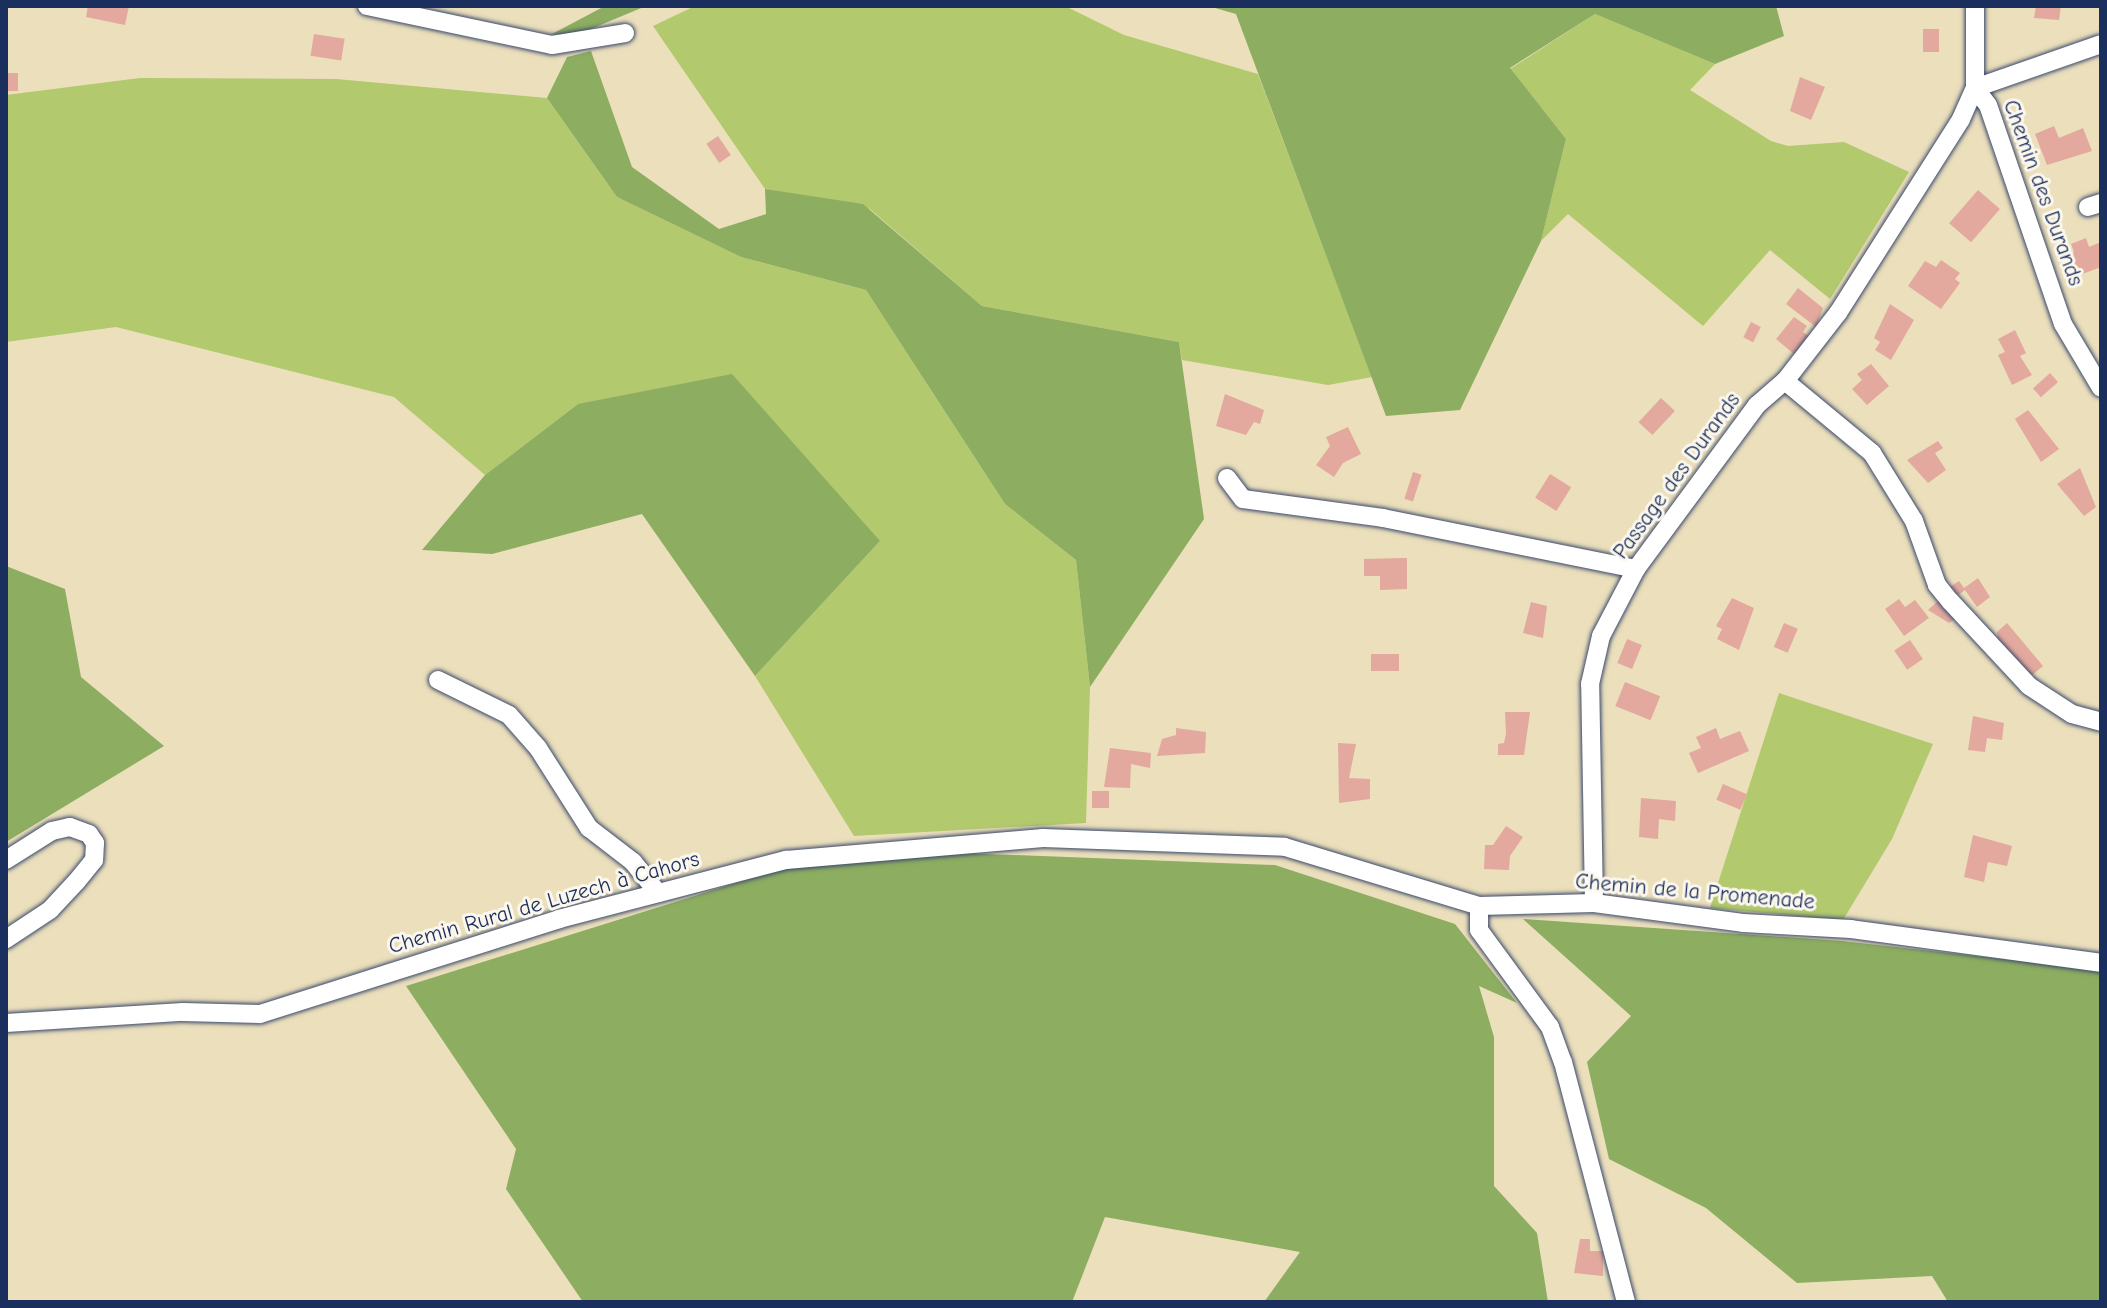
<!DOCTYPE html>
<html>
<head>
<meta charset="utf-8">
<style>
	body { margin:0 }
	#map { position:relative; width:2107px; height:1308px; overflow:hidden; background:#ebdfbc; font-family:"Comic Neue",sans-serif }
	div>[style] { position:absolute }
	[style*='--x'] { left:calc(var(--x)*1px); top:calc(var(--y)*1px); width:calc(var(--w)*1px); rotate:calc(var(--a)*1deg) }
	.green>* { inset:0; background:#b2c96e }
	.forest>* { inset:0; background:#8dad61 }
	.building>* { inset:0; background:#e3a99e; transform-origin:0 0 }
	.roads { filter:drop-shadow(0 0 2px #3a496c) drop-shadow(0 0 2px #3a496c) }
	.minor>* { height:18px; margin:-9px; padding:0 9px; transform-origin:9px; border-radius:9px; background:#fff }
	span { translate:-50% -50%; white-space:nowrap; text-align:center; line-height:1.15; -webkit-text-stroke:6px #fbf7ec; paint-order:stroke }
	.street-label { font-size:22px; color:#1b2f5e }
	.frame { position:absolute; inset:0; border:8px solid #1b2f5e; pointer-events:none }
</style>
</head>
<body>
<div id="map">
	<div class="green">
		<i style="clip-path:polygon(695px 6px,1065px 6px,1124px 35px,1258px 74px,1372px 377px,1328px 385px,1182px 360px,1179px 342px,982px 306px,870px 209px,765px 189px,653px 26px)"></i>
		<i style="clip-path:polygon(1595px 14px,1715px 64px,1690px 90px,1771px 141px,1788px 146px,1844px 142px,1909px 172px,1830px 299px,1770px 250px,1703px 326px,1568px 214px,1541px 241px,1566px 139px,1510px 69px)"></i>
		<i style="clip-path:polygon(140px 78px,336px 79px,547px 98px,617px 197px,741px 257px,866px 290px,1005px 504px,1076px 560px,1090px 687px,1086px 823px,854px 836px,755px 676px,880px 541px,578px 404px,485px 475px,394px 397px,116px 327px,6px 342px,6px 95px)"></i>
		<i style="clip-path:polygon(1779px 693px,1933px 744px,1892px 839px,1843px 920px,1710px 908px)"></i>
	</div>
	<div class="forest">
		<i style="clip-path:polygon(605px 6px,646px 6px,574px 36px,552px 34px)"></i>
		<i style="clip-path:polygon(1208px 6px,1776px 6px,1784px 36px,1715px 64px,1595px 14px,1510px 68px,1566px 139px,1541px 241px,1460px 410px,1386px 416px,1236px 14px)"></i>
		<i style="clip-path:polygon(591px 51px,632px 167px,719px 229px,766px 214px,765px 189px,863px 204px,982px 306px,1179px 342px,1204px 519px,1090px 687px,1076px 560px,1005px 504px,866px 290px,741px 257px,617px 197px,547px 98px,567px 57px)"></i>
		<i style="clip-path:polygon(732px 374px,880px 541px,755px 676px,642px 514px,492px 554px,422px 550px,485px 475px,578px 404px)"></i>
		<i style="clip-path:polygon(6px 566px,65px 589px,81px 677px,164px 746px,6px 842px)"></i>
		<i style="clip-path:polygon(961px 853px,1275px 865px,1455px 924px,1517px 1003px,1479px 986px,1494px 1037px,1494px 1186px,1537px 1233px,1548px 1302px,1264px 1302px,1300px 1252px,1105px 1217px,1072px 1302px,583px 1302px,506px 1189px,516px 1149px,406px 986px,781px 869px)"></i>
		<i style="clip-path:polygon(1523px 919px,1842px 941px,2101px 970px,2101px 1302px,1948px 1302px,1932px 1276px,1797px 1283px,1706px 1208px,1609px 1159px,1587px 1062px,1631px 1016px)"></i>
	</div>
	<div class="building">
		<i style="clip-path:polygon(88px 6px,129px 6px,125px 25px,86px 17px)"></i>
		<i style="clip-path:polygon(2036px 6px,2061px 6px,2059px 20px,2034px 18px)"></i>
		<i style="left:1923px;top:29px;width:16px;height:23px"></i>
		<i style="left:314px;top:34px;width:31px;height:22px;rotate:9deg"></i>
		<i style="left:6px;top:73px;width:12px;height:18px"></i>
		<i style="clip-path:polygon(1800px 77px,1825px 87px,1811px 120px,1790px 111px)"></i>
		<i style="clip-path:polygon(2054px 126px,2059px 138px,2083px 128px,2092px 151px,2047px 165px,2035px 134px)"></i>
		<i style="left:718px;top:136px;width:23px;height:14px;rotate:56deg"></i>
		<i style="left:1978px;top:190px;width:29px;height:44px;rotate:41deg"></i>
		<i style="clip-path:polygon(2086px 238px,2089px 247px,2101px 242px,2101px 267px,2072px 278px,2064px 256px,2074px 252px,2071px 244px)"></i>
		<i style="clip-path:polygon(1941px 260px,1960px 273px,1955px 279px,1960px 283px,1941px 309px,1908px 286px,1925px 261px,1936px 267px)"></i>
		<i style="clip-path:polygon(1798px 288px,1823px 308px,1816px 327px,1786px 304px)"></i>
		<i style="clip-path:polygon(1890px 304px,1914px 320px,1891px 360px,1875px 350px,1880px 342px,1874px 338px)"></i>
		<i style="clip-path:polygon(1794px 317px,1807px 326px,1803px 332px,1809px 336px,1794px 354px,1776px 339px)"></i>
		<i style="left:1751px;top:322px;width:11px;height:17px;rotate:27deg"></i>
		<i style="clip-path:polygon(2015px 330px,2026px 353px,2020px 356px,2032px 375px,2012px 385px,1998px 355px,2005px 352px,1998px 339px)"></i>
		<i style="clip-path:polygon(1871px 364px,1889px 386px,1867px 405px,1852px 389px,1862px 380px,1857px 374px)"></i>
		<i style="left:2050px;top:373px;width:12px;height:23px;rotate:48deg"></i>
		<i style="clip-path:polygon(1225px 394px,1264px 410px,1260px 424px,1254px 422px,1246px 435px,1216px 426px)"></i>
		<i style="left:1661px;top:398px;width:19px;height:33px;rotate:43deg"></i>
		<i style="clip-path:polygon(2028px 410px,2059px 449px,2041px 462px,2015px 419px)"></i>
		<i style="clip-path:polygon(1348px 427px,1361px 454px,1343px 463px,1334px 477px,1316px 465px,1330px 446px,1326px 437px)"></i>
		<i style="clip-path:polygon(1938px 441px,1943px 448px,1935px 453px,1946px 470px,1928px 483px,1907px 460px)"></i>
		<i style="clip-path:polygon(2080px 468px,2096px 507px,2084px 516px,2057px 484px)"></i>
		<i style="left:1413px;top:472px;width:9px;height:28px;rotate:18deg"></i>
		<i style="left:1550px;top:474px;width:25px;height:28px;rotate:32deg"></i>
		<i style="clip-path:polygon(1402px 558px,1407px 558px,1407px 589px,1380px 590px,1380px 576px,1364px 576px,1364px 559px)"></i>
		<i style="clip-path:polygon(1978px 578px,1990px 597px,1977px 607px,1965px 590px,1953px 599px,1947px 589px,1959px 581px,1964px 588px)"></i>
		<i style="clip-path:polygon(1732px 598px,1754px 608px,1739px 650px,1717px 639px,1722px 629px,1716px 626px)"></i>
		<i style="clip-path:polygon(1899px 599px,1905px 607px,1915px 600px,1929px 618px,1904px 636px,1885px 609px)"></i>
		<i style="clip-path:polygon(1940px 599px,1958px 617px,1949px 623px,1928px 610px)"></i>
		<i style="clip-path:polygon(1531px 602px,1547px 606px,1543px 638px,1523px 633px)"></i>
		<i style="left:1784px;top:623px;width:15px;height:26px;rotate:23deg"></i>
		<i style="clip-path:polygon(2007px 623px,2043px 666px,2030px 677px,1998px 640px,1997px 632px)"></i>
		<i style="left:1627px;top:639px;width:16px;height:26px;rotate:22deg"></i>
		<i style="left:1910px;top:640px;width:23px;height:19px;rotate:56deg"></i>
		<i style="left:1399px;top:654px;width:17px;height:28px;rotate:90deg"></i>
		<i style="left:1625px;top:682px;width:38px;height:26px;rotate:22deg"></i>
		<i style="clip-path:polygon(1505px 712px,1530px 712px,1524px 755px,1498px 755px,1498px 744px,1504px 743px,1506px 734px)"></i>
		<i style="clip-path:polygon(1973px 716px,2004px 723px,2002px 740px,1987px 738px,1985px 752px,1968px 750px)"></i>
		<i style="clip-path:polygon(1176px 728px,1206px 732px,1205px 753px,1157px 756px,1162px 739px,1176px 735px)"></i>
		<i style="clip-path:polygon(1716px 728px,1720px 739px,1740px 731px,1749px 751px,1698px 773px,1689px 753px,1701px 748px,1696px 737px)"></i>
		<i style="clip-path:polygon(1338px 743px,1356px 744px,1349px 778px,1370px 779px,1370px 799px,1339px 803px)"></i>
		<i style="clip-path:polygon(1110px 748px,1151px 753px,1150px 768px,1131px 764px,1130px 788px,1104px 787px)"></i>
		<i style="left:1723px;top:784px;width:26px;height:17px;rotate:23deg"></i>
		<i style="left:1092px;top:791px;width:17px;height:17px"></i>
		<i style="clip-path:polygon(1641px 798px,1676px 801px,1675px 821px,1659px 819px,1658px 839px,1639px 837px)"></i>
		<i style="clip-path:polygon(1506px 826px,1523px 837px,1510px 856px,1509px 870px,1484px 869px,1485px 845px,1493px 845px)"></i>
		<i style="clip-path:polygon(1973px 835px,2012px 846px,2007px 866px,1988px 862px,1984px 882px,1964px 877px)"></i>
		<i style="clip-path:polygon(1580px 1239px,1590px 1239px,1590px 1251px,1603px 1251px,1603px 1276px,1574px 1273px)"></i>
	</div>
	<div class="roads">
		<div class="minor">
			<i style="--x:367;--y:6;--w:189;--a:11.9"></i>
			<i style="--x:552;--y:45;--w:74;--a:-9.3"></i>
			<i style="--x:1975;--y:6;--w:82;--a:90"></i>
			<i style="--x:1975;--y:88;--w:21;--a:53"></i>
			<i style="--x:1988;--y:105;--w:231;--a:71.1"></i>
			<i style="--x:2063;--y:324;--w:74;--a:59.3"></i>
			<i style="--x:2088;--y:207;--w:14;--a:-17"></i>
			<i style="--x:1785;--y:381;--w:113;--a:39.6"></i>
			<i style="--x:1872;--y:453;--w:80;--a:58.3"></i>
			<i style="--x:1914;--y:521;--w:68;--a:70.2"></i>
			<i style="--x:1937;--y:585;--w:21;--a:51"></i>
			<i style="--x:1950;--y:601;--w:116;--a:47.1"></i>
			<i style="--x:2029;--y:686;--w:51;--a:33.1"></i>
			<i style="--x:2072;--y:714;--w:30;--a:15"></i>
			<i style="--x:1227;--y:478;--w:26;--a:53"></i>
			<i style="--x:1243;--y:499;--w:141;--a:7.7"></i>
			<i style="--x:1383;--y:518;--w:258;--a:11.4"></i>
			<i style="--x:438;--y:680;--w:79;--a:26.2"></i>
			<i style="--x:509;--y:715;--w:44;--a:48.7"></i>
			<i style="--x:538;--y:748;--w:95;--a:57.5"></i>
			<i style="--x:589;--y:828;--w:56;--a:37.7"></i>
			<i style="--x:633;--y:862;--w:40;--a:51"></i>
			<i style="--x:6;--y:860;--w:54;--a:-32.2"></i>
			<i style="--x:52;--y:831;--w:18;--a:-13"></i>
			<i style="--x:70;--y:827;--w:20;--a:20"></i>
			<i style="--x:89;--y:834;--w:11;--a:56"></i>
			<i style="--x:95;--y:843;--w:17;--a:93"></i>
			<i style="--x:94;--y:860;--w:28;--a:129"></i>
			<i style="--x:76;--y:882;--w:38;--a:133"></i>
			<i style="--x:50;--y:910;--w:53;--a:146.6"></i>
			<i style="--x:1594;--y:903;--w:219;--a:-91"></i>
			<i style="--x:1590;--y:684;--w:49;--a:-77.1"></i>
			<i style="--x:1601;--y:636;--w:76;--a:-62.4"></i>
			<i style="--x:1636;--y:569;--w:204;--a:-53.6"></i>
			<i style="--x:1757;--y:405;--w:37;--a:-41"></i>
			<i style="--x:1785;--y:381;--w:86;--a:-52.1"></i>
			<i style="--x:1838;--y:313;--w:230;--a:-57.6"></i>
			<i style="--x:1961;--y:119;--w:34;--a:-66"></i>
			<i style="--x:1975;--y:88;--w:133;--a:-19.2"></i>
			<i style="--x:1479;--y:906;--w:24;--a:90"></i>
			<i style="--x:1479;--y:930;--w:120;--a:53.8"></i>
			<i style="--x:1550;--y:1027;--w:37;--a:70"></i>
			<i style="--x:1563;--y:1062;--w:248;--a:75.3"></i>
			<i style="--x:6;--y:1023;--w:177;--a:-3.6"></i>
			<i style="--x:183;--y:1012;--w:77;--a:1.5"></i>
			<i style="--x:260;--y:1014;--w:314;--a:-17.6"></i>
			<i style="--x:559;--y:919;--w:235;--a:-14.6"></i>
			<i style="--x:786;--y:860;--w:258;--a:-4.9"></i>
			<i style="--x:1043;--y:838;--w:242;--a:2.1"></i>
			<i style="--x:1285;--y:847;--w:203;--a:16.9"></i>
			<i style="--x:1479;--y:906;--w:115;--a:-1.5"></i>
			<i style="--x:1594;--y:903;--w:150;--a:7.6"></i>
			<i style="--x:1743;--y:923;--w:108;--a:3.2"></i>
			<i style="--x:1851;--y:929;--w:252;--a:7.7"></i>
		</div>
	</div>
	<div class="street-label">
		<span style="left:2043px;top:193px;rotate:70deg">Chemin des Durands</span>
		<span style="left:1677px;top:476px;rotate:-54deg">Passage des Durands</span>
		<span style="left:1695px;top:892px;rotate:5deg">Chemin de la Promenade</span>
		<span style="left:544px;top:903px;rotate:-16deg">Chemin Rural de Luzech à Cahors</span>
	</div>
	<div class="frame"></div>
</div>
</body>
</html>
